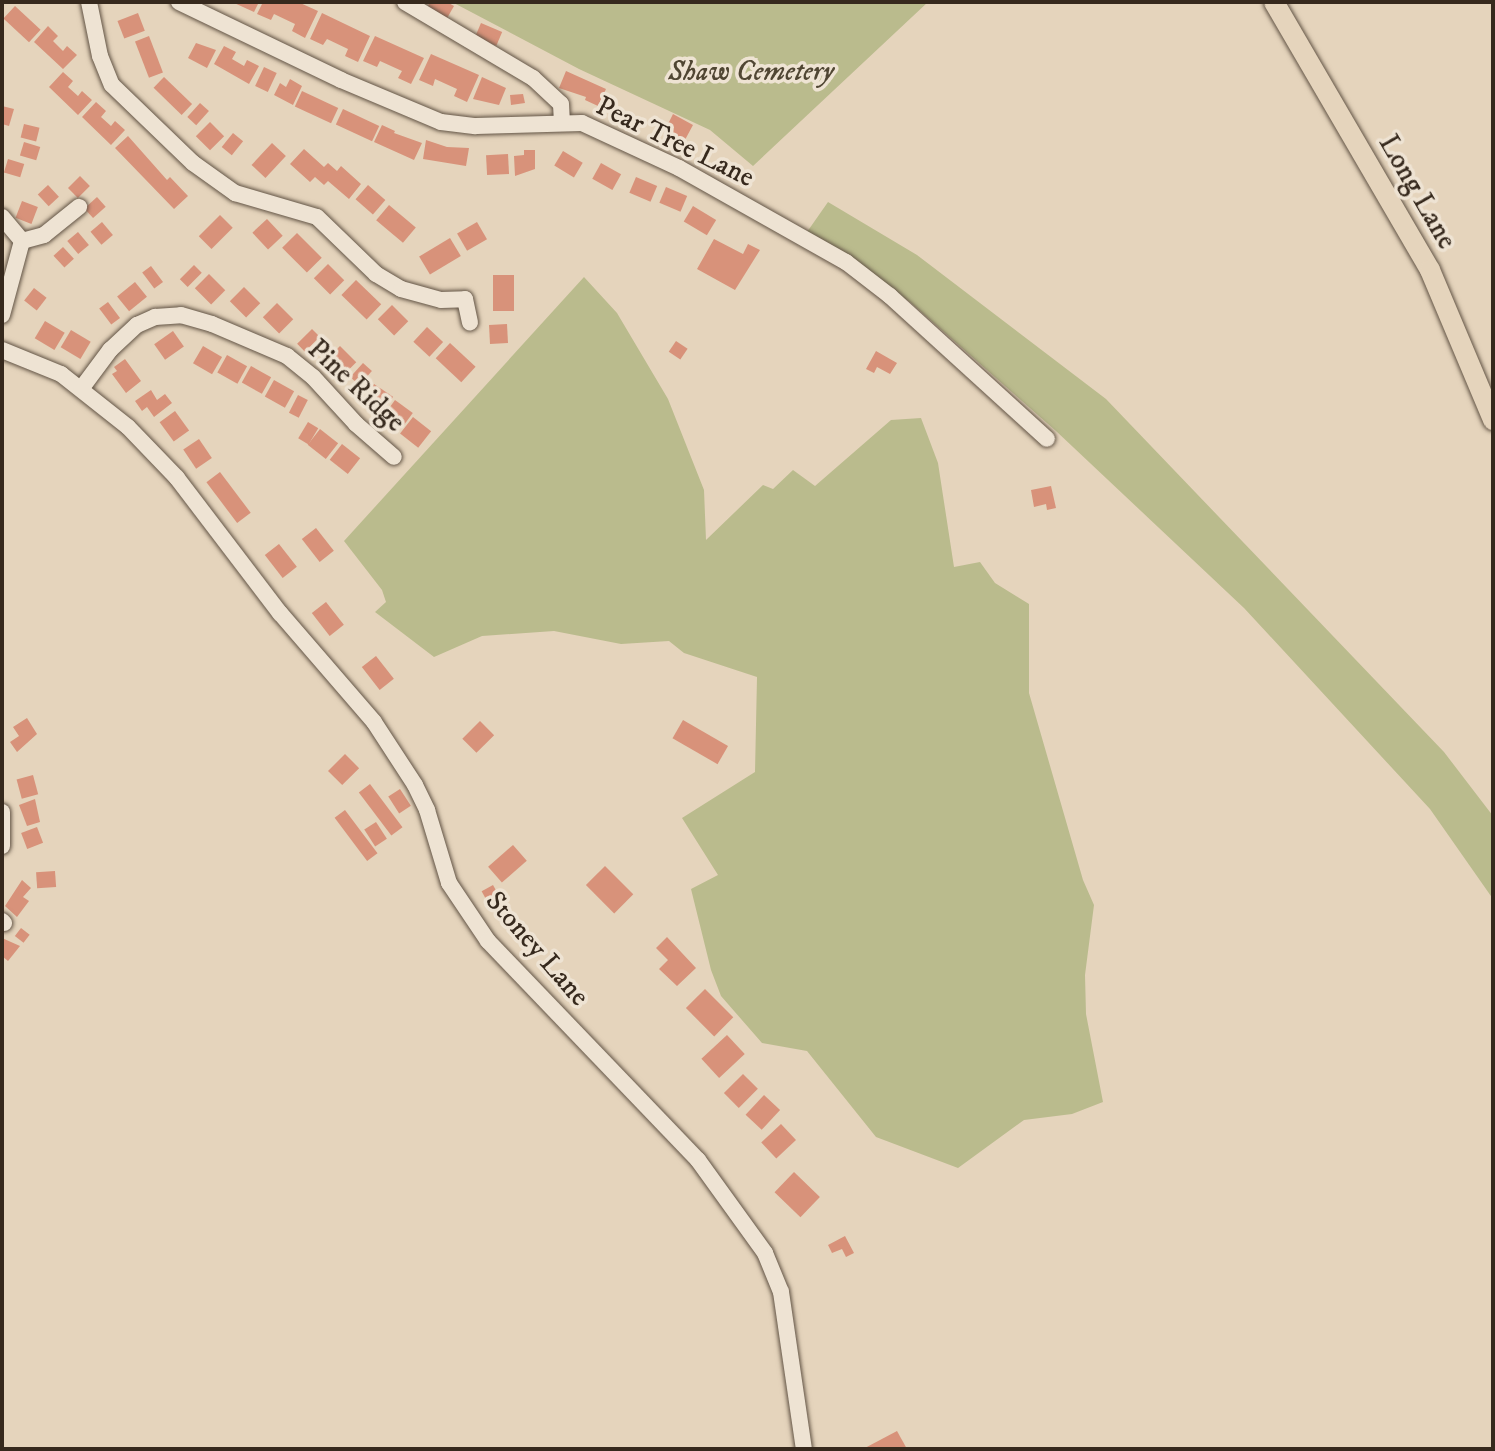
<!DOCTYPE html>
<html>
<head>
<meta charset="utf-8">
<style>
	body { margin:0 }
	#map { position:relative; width:1495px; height:1451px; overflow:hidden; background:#e5d4bc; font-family:"IM FELL DW Pica",serif }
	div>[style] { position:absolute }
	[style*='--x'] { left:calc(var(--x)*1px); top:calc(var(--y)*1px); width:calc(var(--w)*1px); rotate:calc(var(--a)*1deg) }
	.green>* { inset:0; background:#babb8d }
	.building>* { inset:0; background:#d8927a; transform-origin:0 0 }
	.roads { filter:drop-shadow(0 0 2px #625445) drop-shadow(0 0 2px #625445) }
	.minor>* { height:16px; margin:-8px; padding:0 8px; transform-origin:8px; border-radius:8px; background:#eee3d3 }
	.major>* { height:20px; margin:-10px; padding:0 10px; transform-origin:10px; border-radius:10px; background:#e5d4bc }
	span { translate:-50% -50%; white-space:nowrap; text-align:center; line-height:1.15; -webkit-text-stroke:7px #eee3d3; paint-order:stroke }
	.park-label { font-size:28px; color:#504633; font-style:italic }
	.street-label { font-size:28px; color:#36291d }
	.frame { position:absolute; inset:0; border:4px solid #36291d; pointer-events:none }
</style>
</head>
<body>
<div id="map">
	<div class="green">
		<i style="clip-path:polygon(452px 2px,928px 2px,753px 166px,710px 130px,579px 69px)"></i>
		<i style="clip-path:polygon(828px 202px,917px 255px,1106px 399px,1444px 752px,1493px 816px,1493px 899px,1430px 809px,1244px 608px,1056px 431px,910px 302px,807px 232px)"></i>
		<i style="clip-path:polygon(584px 277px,617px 313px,668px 399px,704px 490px,706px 540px,763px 485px,773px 489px,793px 470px,815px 486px,891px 420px,921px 418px,938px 463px,954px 567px,980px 562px,995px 583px,1029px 604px,1029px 693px,1083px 880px,1094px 905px,1085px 975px,1086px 1014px,1103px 1102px,1072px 1114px,1024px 1120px,958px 1168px,876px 1137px,807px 1051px,762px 1043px,721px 996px,711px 970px,691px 889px,718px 875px,682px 818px,755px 772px,757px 677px,684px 653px,669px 641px,621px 644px,554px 631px,482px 636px,434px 657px,375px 612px,386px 602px,382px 590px,344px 541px)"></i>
	</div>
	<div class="building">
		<i style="clip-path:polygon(232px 2px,259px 2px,254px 12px)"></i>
		<i style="clip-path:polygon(263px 2px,298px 2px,318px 11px,305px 38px,292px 31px,295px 24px,274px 14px,271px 20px,257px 14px)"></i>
		<i style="clip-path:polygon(430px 2px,447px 2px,454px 6px,446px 20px,427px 8px)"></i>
		<i style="left:15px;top:6px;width:35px;height:17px;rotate:43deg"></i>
		<i style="left:138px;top:13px;width:19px;height:22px;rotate:69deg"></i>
		<i style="clip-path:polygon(322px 13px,370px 36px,358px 62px,345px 56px,348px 49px,327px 39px,323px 45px,310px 39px)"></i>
		<i style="left:481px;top:23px;width:23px;height:15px;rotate:23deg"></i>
		<i style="clip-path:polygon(48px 26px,58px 36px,53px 41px,63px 51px,67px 46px,77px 55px,63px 69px,34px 42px)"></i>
		<i style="left:149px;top:36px;width:39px;height:15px;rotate:69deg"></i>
		<i style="clip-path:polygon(375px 36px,424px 58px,411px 84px,398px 78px,402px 71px,380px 61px,377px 67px,363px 61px)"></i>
		<i style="clip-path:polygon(196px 43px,216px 50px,207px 68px,188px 58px)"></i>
		<i style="clip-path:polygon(224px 46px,236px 52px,232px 59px,244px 66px,247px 60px,259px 66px,249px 84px,214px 64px)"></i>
		<i style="clip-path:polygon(431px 54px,479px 75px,467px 102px,454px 96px,457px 89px,435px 79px,433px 86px,419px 80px)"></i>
		<i style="left:264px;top:67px;width:14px;height:21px;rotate:25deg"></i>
		<i style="clip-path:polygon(566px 71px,606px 89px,598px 106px,585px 100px,586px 97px,559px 88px)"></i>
		<i style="clip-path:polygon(63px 72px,73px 81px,68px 87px,78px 96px,82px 91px,92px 100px,78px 115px,49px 87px)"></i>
		<i style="left:164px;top:77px;width:39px;height:15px;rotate:44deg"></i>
		<i style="clip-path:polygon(482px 77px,506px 88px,499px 105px,473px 99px)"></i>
		<i style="clip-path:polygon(290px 79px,302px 86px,293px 105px,274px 95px,280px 83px,286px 87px)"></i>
		<i style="left:302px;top:91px;width:40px;height:17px;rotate:25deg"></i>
		<i style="clip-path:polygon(523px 94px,525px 103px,511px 105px,510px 95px)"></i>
		<i style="clip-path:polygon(96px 102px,106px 111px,101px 117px,111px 126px,115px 121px,125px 130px,111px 145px,82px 117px)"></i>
		<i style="left:200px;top:103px;width:12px;height:19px;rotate:42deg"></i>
		<i style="clip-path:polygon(2px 106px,14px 109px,9px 126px,2px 124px)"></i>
		<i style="left:343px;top:109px;width:40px;height:17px;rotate:25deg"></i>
		<i style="clip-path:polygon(673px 114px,693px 125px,679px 151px,663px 143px,672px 126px,668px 124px)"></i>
		<i style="left:210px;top:122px;width:20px;height:20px;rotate:45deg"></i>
		<i style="left:24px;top:124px;width:16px;height:14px;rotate:14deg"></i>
		<i style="clip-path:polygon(382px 125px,395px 131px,394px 133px,422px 143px,414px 160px,374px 142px)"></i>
		<i style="left:233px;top:133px;width:13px;height:18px;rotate:39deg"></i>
		<i style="clip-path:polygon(128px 136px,167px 180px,170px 177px,188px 196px,174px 209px,115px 148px)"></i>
		<i style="clip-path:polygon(426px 140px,447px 147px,469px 148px,466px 166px,423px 159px)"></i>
		<i style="left:24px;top:142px;width:17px;height:14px;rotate:17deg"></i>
		<i style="left:272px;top:143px;width:19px;height:30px;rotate:43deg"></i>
		<i style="clip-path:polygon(304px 149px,324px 167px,328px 163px,337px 171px,341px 166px,361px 184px,349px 199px,328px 181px,324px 185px,315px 177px,310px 182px,290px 164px)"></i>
		<i style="clip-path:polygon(524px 150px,535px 150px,535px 169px,515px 176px,514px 156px,524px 155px)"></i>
		<i style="left:563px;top:151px;width:23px;height:17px;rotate:31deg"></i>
		<i style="left:508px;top:154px;width:20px;height:22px;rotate:87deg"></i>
		<i style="left:8px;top:159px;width:17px;height:14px;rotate:17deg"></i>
		<i style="left:601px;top:163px;width:23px;height:18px;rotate:29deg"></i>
		<i style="left:80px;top:176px;width:14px;height:17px;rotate:45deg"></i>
		<i style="left:636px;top:177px;width:23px;height:17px;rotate:23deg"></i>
		<i style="left:48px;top:185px;width:16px;height:14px;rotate:47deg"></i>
		<i style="left:368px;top:185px;width:23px;height:19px;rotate:41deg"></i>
		<i style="left:666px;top:187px;width:23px;height:17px;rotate:23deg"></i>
		<i style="left:97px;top:197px;width:13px;height:17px;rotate:48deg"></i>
		<i style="left:22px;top:201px;width:17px;height:18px;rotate:21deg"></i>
		<i style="left:389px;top:205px;width:35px;height:20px;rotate:40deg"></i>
		<i style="left:693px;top:206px;width:27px;height:18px;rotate:31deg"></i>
		<i style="left:220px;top:215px;width:18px;height:30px;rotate:45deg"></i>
		<i style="left:267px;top:219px;width:23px;height:20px;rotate:47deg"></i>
		<i style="left:102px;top:222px;width:17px;height:15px;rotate:50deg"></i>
		<i style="left:477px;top:222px;width:20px;height:23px;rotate:60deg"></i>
		<i style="left:78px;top:232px;width:17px;height:14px;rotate:50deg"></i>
		<i style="left:297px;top:233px;width:35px;height:21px;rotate:45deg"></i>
		<i style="left:450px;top:238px;width:21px;height:36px;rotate:59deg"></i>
		<i style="clip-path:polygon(714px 239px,743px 254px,748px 244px,760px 250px,735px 290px,697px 269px)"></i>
		<i style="left:63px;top:247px;width:16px;height:13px;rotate:47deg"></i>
		<i style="left:328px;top:264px;width:23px;height:20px;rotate:45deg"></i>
		<i style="left:194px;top:265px;width:11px;height:20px;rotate:45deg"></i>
		<i style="left:151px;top:266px;width:20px;height:11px;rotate:53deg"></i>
		<i style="left:209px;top:274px;width:23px;height:20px;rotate:45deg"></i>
		<i style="left:493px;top:275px;width:21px;height:36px"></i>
		<i style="left:356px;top:280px;width:35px;height:21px;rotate:44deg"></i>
		<i style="left:135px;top:282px;width:19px;height:23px;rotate:51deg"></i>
		<i style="left:244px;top:287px;width:23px;height:20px;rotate:45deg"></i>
		<i style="left:34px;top:288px;width:16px;height:16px;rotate:38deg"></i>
		<i style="left:108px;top:302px;width:20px;height:11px;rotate:53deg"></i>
		<i style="left:277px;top:303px;width:23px;height:20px;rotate:45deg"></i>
		<i style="left:392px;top:305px;width:23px;height:20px;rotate:45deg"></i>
		<i style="left:45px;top:321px;width:23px;height:20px;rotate:31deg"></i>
		<i style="left:507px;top:324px;width:19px;height:18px;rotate:87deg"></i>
		<i style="left:427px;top:327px;width:22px;height:20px;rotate:43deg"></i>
		<i style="left:312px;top:329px;width:11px;height:21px;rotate:45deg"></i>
		<i style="left:71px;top:330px;width:23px;height:20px;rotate:31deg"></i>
		<i style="left:173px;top:331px;width:19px;height:23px;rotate:55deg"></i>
		<i style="left:676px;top:341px;width:14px;height:13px;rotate:34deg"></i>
		<i style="left:450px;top:343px;width:35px;height:21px;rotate:43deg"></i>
		<i style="left:203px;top:346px;width:22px;height:20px;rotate:30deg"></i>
		<i style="left:340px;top:346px;width:23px;height:21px;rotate:45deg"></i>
		<i style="clip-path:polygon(876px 351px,897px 363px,890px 374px,877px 367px,874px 373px,866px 369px)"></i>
		<i style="left:227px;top:355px;width:23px;height:20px;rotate:29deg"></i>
		<i style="clip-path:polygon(125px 359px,141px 381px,126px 393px,112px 374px,117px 371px,114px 367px)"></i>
		<i style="left:363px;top:363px;width:12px;height:19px;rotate:42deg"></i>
		<i style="left:251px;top:366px;width:23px;height:19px;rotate:29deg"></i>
		<i style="left:274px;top:380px;width:23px;height:19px;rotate:29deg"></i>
		<i style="left:374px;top:384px;width:23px;height:19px;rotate:34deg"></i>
		<i style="clip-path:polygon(151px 390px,157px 400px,165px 394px,172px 403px,154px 417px,147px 407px,142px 411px,135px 401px)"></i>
		<i style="left:298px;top:395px;width:11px;height:20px;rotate:27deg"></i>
		<i style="left:395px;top:400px;width:22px;height:20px;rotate:36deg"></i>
		<i style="left:175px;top:411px;width:24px;height:19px;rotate:54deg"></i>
		<i style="left:413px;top:417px;width:23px;height:21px;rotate:38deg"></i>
		<i style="left:308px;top:422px;width:12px;height:19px;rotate:31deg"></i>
		<i style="left:320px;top:429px;width:23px;height:20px;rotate:38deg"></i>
		<i style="left:199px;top:439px;width:23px;height:19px;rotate:56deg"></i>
		<i style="left:342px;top:444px;width:23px;height:20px;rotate:38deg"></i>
		<i style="left:220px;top:472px;width:51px;height:17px;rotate:53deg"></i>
		<i style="clip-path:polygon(1051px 486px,1056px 508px,1047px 510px,1046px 504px,1034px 507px,1031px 490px)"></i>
		<i style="left:316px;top:528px;width:29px;height:18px;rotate:52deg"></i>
		<i style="left:279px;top:544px;width:29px;height:18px;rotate:52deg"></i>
		<i style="left:326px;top:602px;width:29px;height:18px;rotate:52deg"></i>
		<i style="left:376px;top:656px;width:29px;height:18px;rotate:52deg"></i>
		<i style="clip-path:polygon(27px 718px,37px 734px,17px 752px,10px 742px,19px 736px,13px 727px)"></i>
		<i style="left:683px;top:720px;width:52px;height:21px;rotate:30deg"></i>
		<i style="left:480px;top:721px;width:20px;height:25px;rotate:45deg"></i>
		<i style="left:345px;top:754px;width:20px;height:24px;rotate:45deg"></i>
		<i style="left:33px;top:775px;width:20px;height:17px;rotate:75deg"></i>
		<i style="left:370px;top:784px;width:54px;height:14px;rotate:53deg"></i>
		<i style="left:400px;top:789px;width:20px;height:14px;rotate:57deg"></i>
		<i style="clip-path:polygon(35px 799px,40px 822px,27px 826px,19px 805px)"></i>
		<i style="left:345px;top:810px;width:54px;height:13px;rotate:53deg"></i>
		<i style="left:376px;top:822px;width:20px;height:14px;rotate:57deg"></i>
		<i style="left:37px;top:827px;width:17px;height:17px;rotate:69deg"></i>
		<i style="left:513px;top:845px;width:21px;height:33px;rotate:49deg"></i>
		<i style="left:605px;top:866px;width:40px;height:27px;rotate:45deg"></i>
		<i style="left:55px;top:871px;width:16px;height:19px;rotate:86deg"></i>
		<i style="clip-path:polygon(22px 880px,31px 888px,23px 897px,29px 901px,17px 917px,5px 906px)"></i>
		<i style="left:493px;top:885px;width:13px;height:13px;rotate:61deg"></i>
		<i style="left:21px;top:928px;width:11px;height:10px;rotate:38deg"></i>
		<i style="clip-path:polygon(667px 937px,696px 968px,677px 986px,659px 969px,668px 960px,656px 948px)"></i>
		<i style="clip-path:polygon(2px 938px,20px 946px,8px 961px,2px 956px)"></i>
		<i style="left:705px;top:989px;width:40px;height:27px;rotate:45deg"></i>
		<i style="left:727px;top:1035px;width:26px;height:35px;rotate:47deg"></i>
		<i style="left:743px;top:1074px;width:21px;height:27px;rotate:45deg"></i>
		<i style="left:764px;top:1095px;width:22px;height:27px;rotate:43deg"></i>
		<i style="left:781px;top:1124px;width:22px;height:27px;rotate:47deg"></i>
		<i style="left:794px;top:1172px;width:36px;height:28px;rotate:44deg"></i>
		<i style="clip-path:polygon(845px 1236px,854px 1253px,846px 1257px,842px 1249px,832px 1253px,828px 1245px)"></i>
		<i style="clip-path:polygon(897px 1431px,907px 1449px,863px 1449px)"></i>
	</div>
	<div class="roads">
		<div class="minor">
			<i style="--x:89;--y:2;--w:55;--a:78.5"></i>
			<i style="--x:100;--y:56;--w:31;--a:68"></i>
			<i style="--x:112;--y:85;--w:112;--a:43.9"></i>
			<i style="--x:193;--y:163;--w:52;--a:35.5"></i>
			<i style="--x:235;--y:193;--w:85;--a:16.3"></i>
			<i style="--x:317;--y:217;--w:82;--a:44"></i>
			<i style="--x:376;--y:274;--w:29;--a:31"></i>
			<i style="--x:401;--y:289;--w:41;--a:15.4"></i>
			<i style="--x:441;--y:300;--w:24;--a:-2"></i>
			<i style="--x:465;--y:299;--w:24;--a:78"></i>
			<i style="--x:179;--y:2;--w:180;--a:25.7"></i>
			<i style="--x:341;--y:80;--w:108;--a:22.8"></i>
			<i style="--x:441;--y:122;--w:35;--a:7"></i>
			<i style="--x:476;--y:126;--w:106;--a:-1.6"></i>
			<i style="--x:582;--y:123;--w:107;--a:24.9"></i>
			<i style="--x:679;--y:168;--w:192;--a:29.4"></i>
			<i style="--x:846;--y:262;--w:56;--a:37.7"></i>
			<i style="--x:890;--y:296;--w:212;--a:42.3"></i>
			<i style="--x:405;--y:2;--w:149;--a:30.7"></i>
			<i style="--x:533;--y:78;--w:38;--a:43"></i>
			<i style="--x:561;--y:104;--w:17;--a:87"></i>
			<i style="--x:2;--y:217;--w:31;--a:50"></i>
			<i style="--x:2;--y:315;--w:77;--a:-74.9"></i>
			<i style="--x:22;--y:241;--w:23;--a:-15"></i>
			<i style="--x:44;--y:235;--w:45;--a:-38.7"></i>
			<i style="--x:2;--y:350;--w:64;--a:22.1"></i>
			<i style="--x:61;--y:374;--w:85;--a:38.3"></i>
			<i style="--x:128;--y:427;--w:71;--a:46.1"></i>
			<i style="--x:177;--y:478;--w:170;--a:52.7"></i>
			<i style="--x:280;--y:613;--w:144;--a:49.2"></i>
			<i style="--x:374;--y:722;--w:75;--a:56.9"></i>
			<i style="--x:415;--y:785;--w:28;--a:64"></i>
			<i style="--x:427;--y:810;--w:76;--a:73.2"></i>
			<i style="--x:449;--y:883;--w:70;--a:56.1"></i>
			<i style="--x:488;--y:941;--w:303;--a:46.2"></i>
			<i style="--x:698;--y:1160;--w:115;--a:54.2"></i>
			<i style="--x:765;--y:1253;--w:42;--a:67.7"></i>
			<i style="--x:781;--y:1292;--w:159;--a:81.7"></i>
			<i style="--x:81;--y:389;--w:49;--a:-53.4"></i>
			<i style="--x:110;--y:350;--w:37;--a:-43"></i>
			<i style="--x:137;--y:325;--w:20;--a:-24"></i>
			<i style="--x:155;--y:317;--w:26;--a:-4"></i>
			<i style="--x:181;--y:315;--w:32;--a:16"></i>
			<i style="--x:212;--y:324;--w:82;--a:23.1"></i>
			<i style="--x:287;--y:356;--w:33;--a:39"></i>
			<i style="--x:313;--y:377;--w:64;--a:47.5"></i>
			<i style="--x:356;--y:424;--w:50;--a:41"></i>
			<i style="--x:2;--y:812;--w:34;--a:90"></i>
			<i style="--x:2;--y:921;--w:3;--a:45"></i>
		</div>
		<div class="major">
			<i style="--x:1274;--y:2;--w:310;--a:59.8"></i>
			<i style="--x:1430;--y:270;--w:163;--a:67.2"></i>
		</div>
	</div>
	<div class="park-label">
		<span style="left:751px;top:72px">Shaw Cemetery</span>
	</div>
	<div class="street-label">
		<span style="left:675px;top:142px;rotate:26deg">Pear Tree Lane</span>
		<span style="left:1417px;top:192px;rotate:60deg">Long Lane</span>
		<span style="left:356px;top:386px;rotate:43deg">Pine Ridge</span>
		<span style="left:537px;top:949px;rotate:49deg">Stoney Lane</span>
	</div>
	<div class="frame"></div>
</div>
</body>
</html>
